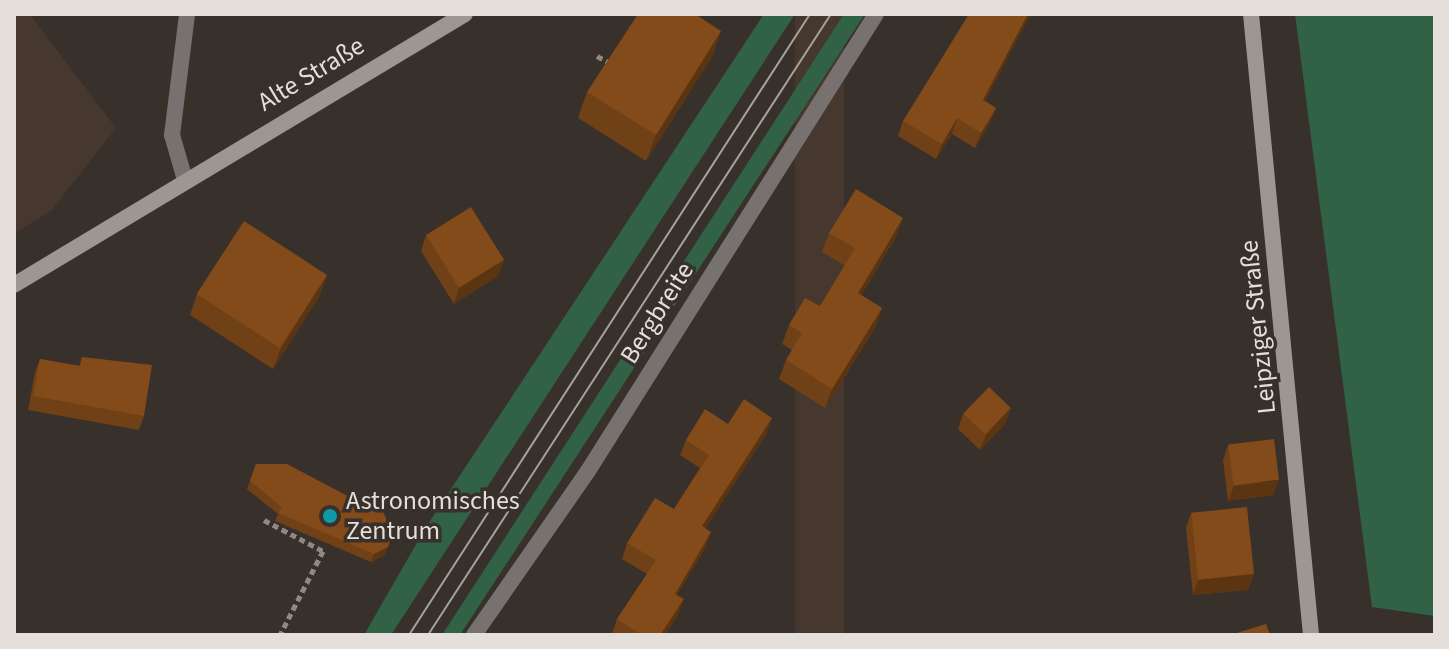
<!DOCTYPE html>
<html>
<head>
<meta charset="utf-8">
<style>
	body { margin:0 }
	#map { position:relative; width:1449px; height:649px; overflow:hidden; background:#38302a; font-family:"Source Sans 3",sans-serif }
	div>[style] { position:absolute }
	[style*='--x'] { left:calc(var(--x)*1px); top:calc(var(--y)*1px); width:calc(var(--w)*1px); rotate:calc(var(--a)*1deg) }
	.built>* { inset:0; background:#46382e; transform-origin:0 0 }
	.green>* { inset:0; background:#326246 }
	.path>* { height:5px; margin-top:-2.5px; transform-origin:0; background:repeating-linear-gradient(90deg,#8f8883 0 6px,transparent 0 10px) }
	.street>* { height:16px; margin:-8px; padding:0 8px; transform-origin:8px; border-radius:8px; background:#77726f }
	.secondary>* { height:16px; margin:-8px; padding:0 8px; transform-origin:8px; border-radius:8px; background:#9d9691 }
	.tram>* { height:2px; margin:-1px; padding:0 1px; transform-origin:1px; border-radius:1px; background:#a7a19c }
	.wall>* { inset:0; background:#704016 }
	.shaded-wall>* { inset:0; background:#5b3412 }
	.building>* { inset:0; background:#824b19; transform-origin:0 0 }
	.dots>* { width:22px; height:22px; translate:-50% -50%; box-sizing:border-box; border:4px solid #38302a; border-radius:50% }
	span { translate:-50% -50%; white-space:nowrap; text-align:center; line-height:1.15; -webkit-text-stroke:7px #38302a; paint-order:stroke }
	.street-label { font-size:26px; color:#e4dfdb }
	.poi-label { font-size:26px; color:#e4dfdb }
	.left { translate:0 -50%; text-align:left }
	.frame { position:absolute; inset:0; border:16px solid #e4dfdb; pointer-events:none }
</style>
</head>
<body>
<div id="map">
	<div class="built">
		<i style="clip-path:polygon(14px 14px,30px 14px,116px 128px,52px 210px,14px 234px)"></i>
		<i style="left:795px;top:14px;width:49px;height:741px"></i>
	</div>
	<div class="green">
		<i style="clip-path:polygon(764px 14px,795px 14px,391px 635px,364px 635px,426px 527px)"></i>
		<i style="clip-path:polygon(844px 14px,865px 14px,460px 635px,442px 635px)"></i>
		<i style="clip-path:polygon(1295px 14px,1435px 14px,1435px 616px,1372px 607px)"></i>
	</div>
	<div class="path">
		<i style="--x:597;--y:56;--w:15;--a:28"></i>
		<i style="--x:264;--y:520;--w:67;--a:27.7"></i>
		<i style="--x:323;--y:551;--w:94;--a:117.1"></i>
	</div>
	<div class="street">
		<i style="--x:185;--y:180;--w:47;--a:-106.1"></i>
		<i style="--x:172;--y:135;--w:122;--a:-82.9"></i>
		<i style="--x:474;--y:635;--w:200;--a:-55.2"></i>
		<i style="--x:588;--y:471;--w:540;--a:-57.78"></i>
	</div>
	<div class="secondary">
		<i style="--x:1251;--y:14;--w:624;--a:84.48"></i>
		<i style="--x:14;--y:285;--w:526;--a:-31"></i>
	</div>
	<div class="tram">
		<i style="--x:409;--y:635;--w:739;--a:-57.15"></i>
		<i style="--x:428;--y:635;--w:740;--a:-57.02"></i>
	</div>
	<div class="wall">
		<i style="clip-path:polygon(721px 31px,712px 57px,646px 161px,578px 118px,587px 92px)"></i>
		<i style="clip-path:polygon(985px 101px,996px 108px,990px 123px,975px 148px,952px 134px,936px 159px,898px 136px,903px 121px)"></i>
		<i style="clip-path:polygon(829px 233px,896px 237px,861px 295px,882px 308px,875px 328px,825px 408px,779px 379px,786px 360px,792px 350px,782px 344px,789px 325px,820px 306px,845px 266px,822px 252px)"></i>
		<i style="clip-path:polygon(426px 235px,504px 260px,498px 276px,454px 304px,421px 251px)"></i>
		<i style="clip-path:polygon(327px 275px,319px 297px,273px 369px,190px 315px,197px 294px)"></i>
		<i style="clip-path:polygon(82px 357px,144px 416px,139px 430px,28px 410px,35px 372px,40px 359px,79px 366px)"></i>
		<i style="clip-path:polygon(1011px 408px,1005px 424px,980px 450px,958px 429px,963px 414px)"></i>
		<i style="clip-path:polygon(728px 424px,767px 433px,705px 528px,706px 547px,677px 595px,678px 615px,665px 635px,613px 635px,612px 634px,617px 619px,647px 574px,622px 559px,627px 543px,674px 509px,700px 468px,680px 455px,686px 440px)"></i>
		<i style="clip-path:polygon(1228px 445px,1273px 495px,1228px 501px,1223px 460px)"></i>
		<i style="clip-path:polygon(256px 464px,385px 555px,371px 562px,275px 521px,278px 514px,247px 489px)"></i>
		<i style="clip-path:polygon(1191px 513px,1254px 574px,1248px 590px,1193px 595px,1186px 528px)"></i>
	</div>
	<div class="shaded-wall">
		<i style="clip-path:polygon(1028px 14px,1031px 14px,978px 115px,983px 100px)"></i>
		<i style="clip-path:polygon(721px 31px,712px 57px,646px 161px,656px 135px)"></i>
		<i style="clip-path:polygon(996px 108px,990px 123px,975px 148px,981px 133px)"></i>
		<i style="clip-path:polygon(957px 118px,952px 134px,936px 159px,942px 144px)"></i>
		<i style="clip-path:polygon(903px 218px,896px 237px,851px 313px,858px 293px)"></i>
		<i style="clip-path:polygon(504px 260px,498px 276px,454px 304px,459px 288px)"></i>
		<i style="clip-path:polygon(327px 275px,319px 297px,273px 369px,281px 348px)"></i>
		<i style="clip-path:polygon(882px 308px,875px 328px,825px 408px,832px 389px)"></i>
		<i style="clip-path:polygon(1011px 408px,1005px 424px,980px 450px,986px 435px)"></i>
		<i style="clip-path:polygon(772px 418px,767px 433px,697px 542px,702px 526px)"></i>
		<i style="clip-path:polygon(1279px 480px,1273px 495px,1228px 501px,1234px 486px)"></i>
		<i style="clip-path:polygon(711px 532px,706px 547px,669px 609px,675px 594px)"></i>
		<i style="clip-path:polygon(388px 547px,385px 555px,371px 562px,374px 554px)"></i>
		<i style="clip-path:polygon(1254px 574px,1248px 590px,1193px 595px,1198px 580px)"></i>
		<i style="clip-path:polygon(684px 599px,678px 615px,665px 635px,660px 635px)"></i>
	</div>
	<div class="building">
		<i style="clip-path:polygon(638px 14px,695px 14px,721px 31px,656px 135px,587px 92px)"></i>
		<i style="clip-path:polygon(969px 14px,1028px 14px,983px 100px,996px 108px,981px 133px,957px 118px,942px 144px,903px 121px)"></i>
		<i style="clip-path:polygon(856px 189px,903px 218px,858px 293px,882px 308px,832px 389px,786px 360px,802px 333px,789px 325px,805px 298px,820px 306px,855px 248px,829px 233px)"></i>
		<i style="left:471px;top:207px;width:62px;height:53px;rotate:58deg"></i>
		<i style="left:244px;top:221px;width:99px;height:87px;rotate:33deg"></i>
		<i style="clip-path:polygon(82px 357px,152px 365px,144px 416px,33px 396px,40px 359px,80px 366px)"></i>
		<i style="left:989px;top:387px;width:30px;height:37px;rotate:44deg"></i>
		<i style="clip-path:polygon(744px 399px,772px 418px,702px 526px,711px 532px,675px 594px,684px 599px,660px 635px,642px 635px,617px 619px,656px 560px,627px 543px,655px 498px,674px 509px,709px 455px,686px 440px,705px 409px,728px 424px)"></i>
		<i style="left:1274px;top:439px;width:41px;height:46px;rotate:83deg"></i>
		<i style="clip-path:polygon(256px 464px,287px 464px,361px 503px,364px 497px,380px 506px,393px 532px,388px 547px,374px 554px,278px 513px,282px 507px,250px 481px)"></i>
		<i style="left:1247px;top:507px;width:67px;height:56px;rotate:84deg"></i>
		<i style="clip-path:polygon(1266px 624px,1270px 635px,1230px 635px)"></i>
	</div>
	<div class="dots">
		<i style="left:330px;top:516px;background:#0f9aa8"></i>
	</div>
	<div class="street-label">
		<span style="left:311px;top:74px;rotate:-31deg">Alte Straße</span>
		<span style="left:657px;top:313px;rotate:-58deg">Bergbreite</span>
		<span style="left:1258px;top:327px;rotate:-96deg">Leipziger Straße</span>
	</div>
	<div class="poi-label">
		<span class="left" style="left:346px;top:516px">Astronomisches<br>Zentrum</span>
	</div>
	<div class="frame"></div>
</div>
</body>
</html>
